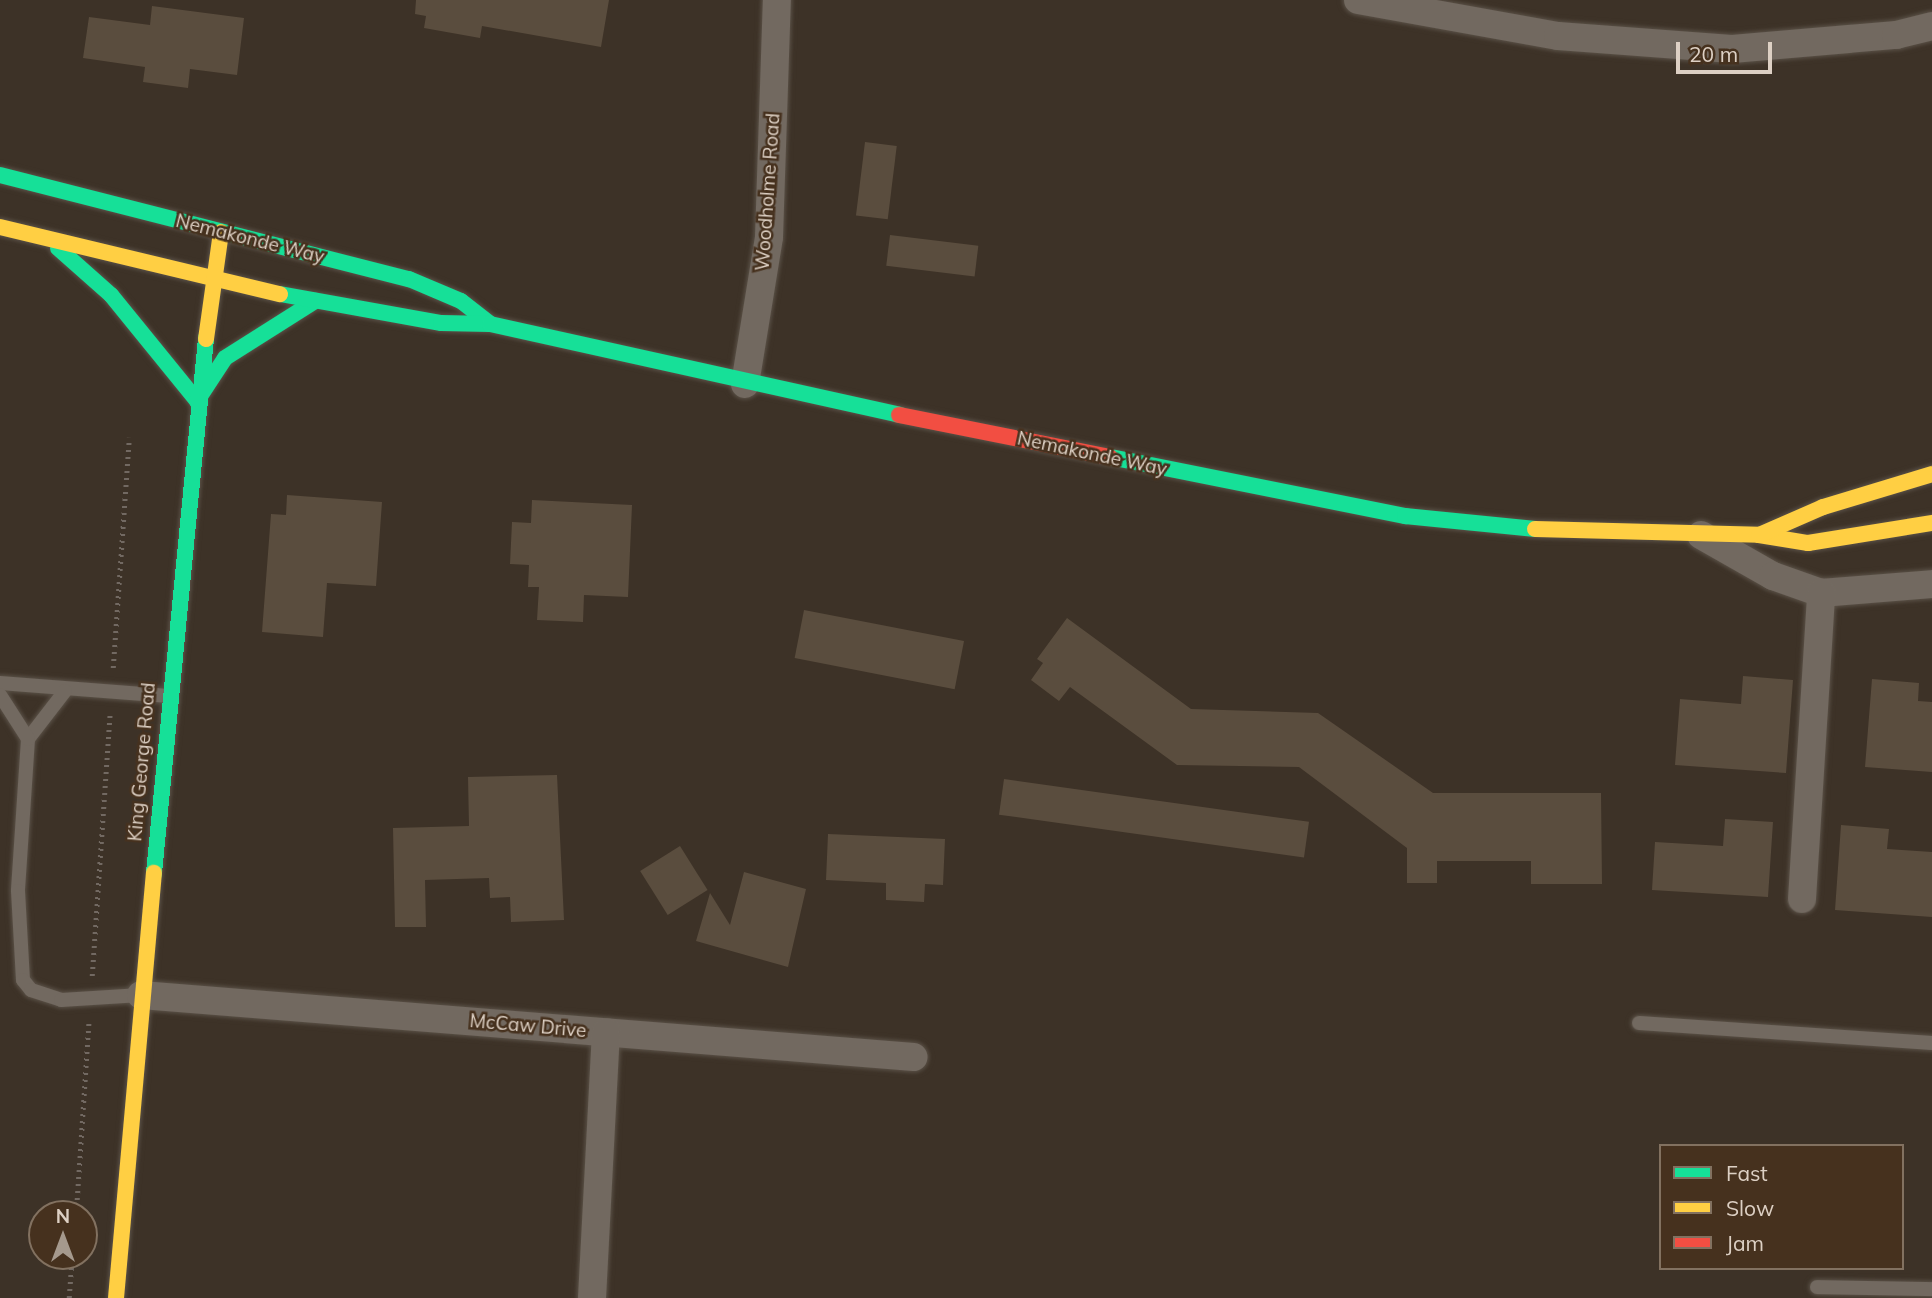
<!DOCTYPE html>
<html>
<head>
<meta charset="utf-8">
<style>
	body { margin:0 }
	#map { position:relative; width:1932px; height:1298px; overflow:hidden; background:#3d3227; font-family:Mulish,sans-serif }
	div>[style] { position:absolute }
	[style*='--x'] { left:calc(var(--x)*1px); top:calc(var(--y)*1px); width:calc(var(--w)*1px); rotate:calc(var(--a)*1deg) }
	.building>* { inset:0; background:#5a4d3e; transform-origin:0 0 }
	.path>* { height:4.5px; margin-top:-2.25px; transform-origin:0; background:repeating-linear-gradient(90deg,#726962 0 2px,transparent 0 7px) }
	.roads { filter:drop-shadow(0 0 2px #5a5147) drop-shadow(0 0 2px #5a5147) }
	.lane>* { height:14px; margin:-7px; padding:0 7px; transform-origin:7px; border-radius:7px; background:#726960 }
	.street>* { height:28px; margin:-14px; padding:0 14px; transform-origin:14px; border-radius:14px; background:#726960 }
	.fast>* { height:16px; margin:-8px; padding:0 8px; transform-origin:8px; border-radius:8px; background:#16e098 }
	.slow>* { height:16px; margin:-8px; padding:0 8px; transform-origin:8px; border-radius:8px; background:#ffcf43 }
	.jam>* { height:16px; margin:-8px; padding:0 8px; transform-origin:8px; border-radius:8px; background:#f24e42 }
	span { translate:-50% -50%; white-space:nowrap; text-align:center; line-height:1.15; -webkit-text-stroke:5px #46311e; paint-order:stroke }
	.street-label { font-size:19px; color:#ddd0c4 }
	.legend { position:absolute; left:1659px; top:1144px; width:245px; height:126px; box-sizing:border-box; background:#46311e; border:2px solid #827160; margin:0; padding:9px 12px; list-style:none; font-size:21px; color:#ddd0c4 }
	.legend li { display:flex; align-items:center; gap:14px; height:35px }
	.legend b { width:35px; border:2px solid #827160 }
	.north { position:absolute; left:28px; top:1200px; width:70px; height:70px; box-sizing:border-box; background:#46311e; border:2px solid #827160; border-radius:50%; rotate:0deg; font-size:19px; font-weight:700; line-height:28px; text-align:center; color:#ddd0c4 }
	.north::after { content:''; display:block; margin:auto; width:24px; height:32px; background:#a5998d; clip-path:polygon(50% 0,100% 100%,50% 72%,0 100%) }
	.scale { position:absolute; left:1676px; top:42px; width:96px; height:32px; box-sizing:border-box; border:4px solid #ddd0c4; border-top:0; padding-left:9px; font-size:21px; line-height:24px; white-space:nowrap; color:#ddd0c4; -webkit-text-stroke:5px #46311e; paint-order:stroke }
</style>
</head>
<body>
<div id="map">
	<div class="building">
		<i style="clip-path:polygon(416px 0,609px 0,601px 47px,482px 26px,480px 38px,424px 28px,426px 16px,415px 14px)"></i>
		<i style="clip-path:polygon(152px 6px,244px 18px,237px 75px,190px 69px,188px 88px,143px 82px,145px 67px,83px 58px,89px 17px,150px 25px)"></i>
		<i style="left:865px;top:142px;width:32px;height:74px;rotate:7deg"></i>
		<i style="left:890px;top:235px;width:89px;height:31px;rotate:7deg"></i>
		<i style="clip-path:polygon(287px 495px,382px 502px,376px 586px,327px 583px,323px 637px,262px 632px,271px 514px,286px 515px)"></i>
		<i style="clip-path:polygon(532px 500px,632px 505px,628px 597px,584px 595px,583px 622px,537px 620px,539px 587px,528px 587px,529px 565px,510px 564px,512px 522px,531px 523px)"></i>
		<i style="left:804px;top:610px;width:163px;height:49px;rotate:11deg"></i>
		<i style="clip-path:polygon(1067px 618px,1191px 709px,1318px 713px,1433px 793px,1601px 793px,1602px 884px,1531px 884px,1531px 861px,1437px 861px,1437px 883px,1407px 883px,1407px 848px,1299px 767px,1177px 765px,1070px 687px,1059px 701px,1031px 680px,1043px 663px,1037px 659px)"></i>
		<i style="clip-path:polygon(1743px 676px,1793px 680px,1786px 773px,1675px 765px,1680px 699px,1741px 704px)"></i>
		<i style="clip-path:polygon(1872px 679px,1919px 683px,1918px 701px,1932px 702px,1932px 772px,1865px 767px)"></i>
		<i style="clip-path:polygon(557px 775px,564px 920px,511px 922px,510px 897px,490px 898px,489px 878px,425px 880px,426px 927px,395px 927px,393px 828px,469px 826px,468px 777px)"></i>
		<i style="left:1004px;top:779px;width:308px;height:36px;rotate:8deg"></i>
		<i style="clip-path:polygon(1725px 819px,1773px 822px,1768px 897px,1652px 890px,1655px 842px,1723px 846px)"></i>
		<i style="clip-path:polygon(1841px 825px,1889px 829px,1887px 849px,1932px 852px,1932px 917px,1835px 910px)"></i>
		<i style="clip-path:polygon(828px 834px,945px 839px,943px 885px,925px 884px,924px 902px,886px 900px,886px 883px,826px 880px)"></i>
		<i style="left:680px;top:846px;width:52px;height:47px;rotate:58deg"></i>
		<i style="clip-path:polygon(744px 872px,806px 889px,788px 967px,696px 941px,710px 893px,730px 925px)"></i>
	</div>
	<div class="path">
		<i style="--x:113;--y:668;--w:231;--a:-86"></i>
		<i style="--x:92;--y:976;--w:265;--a:-86.1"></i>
		<i style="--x:76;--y:1214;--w:195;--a:-86.2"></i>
		<i style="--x:69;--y:1298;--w:42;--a:-85.9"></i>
	</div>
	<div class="roads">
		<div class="lane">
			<i style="--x:0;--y:683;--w:169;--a:4.4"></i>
			<i style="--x:65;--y:691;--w:61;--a:127.6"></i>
			<i style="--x:28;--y:739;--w:152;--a:93.8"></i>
			<i style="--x:18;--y:891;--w:89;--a:86.8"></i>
			<i style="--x:23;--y:980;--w:13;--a:51"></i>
			<i style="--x:31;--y:990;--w:32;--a:18"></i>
			<i style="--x:61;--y:1000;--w:80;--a:-3.6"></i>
			<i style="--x:0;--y:695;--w:52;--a:57.5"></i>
			<i style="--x:1639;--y:1023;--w:294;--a:3.9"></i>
			<i style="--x:1817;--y:1287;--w:115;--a:1"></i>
		</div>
		<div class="street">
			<i style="--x:1358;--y:0;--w:203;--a:10.2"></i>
			<i style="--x:1558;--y:36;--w:174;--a:4.3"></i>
			<i style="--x:1732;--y:49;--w:165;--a:-4.9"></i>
			<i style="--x:1896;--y:35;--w:37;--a:-14"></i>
			<i style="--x:745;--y:384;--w:149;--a:-80.7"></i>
			<i style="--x:769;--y:237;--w:237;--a:-88.1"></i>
			<i style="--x:1701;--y:535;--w:83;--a:29.7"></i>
			<i style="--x:1773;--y:576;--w:51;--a:19.5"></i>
			<i style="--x:1821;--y:593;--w:111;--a:-4.6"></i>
			<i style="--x:1802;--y:899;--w:307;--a:-86.4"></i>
			<i style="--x:141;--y:995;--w:775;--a:4.59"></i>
			<i style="--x:592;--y:1298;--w:266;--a:-87"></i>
		</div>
		<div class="fast">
			<i style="--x:0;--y:175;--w:422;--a:14.3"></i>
			<i style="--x:409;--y:279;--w:56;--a:22.9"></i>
			<i style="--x:461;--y:301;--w:37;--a:38"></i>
			<i style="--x:58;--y:248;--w:71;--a:41.6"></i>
			<i style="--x:111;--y:295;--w:136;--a:50.9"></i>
			<i style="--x:197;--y:401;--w:51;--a:-56.9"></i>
			<i style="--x:225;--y:358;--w:107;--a:-32.3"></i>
			<i style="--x:280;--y:294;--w:164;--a:10.2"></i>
			<i style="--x:441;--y:323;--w:49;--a:1.2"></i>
			<i style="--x:490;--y:324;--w:419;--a:12.5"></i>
			<i style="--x:1110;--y:457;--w:301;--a:11.3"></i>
			<i style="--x:1405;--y:516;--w:131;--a:5.7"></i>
			<i style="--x:154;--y:873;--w:537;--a:-84.44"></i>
		</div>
		<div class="slow">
			<i style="--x:0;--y:227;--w:288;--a:13.5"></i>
			<i style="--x:206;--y:339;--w:108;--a:-82"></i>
			<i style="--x:1535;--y:529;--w:224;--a:1.5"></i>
			<i style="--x:1759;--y:535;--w:50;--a:9.3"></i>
			<i style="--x:1808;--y:543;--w:126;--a:-9.2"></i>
			<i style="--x:1759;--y:535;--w:70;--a:-23.6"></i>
			<i style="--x:1823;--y:507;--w:114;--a:-16.8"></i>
			<i style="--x:116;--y:1298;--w:427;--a:-84.9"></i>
		</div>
		<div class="jam">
			<i style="--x:899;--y:415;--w:215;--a:11.3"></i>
		</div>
	</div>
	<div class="street-label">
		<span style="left:768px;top:192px;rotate:-86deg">Woodholme Road</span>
		<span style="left:250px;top:239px;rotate:14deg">Nemakonde Way</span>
		<span style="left:1092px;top:454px;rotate:12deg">Nemakonde Way</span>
		<span style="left:142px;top:762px;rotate:-85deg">King George Road</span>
		<span style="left:528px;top:1026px;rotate:5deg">McCaw Drive</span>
	</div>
	<ul class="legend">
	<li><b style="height:9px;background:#16e098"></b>Fast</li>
	<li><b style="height:9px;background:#ffcf43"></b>Slow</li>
	<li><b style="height:9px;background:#f24e42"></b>Jam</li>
	</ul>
	<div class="north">N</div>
	<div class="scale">20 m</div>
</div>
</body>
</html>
